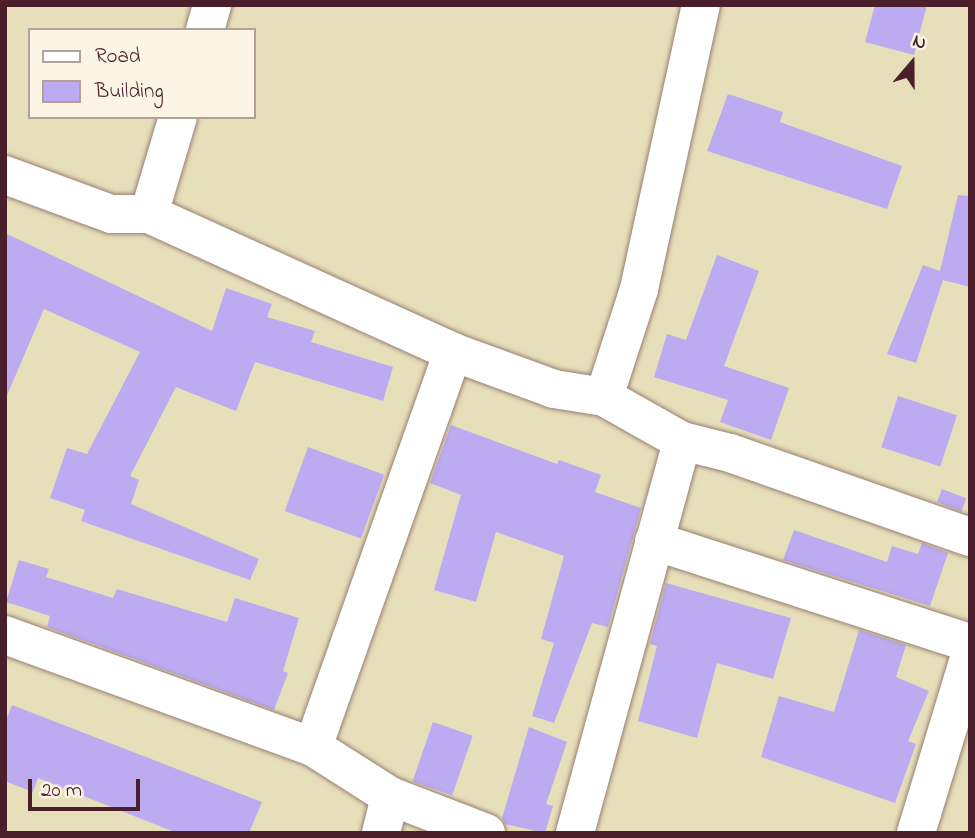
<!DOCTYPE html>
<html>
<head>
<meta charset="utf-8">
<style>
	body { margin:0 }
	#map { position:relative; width:975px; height:838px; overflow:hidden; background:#e7dfba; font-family:"Indie Flower",sans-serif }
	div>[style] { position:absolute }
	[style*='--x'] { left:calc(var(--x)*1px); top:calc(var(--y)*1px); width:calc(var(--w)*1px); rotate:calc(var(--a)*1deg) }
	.building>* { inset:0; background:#bcabf1; transform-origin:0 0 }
	.roads { filter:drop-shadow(0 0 2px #987f72) drop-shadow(0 0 2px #987f72) }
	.street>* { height:38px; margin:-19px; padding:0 19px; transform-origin:19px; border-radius:19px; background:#fff }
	span { translate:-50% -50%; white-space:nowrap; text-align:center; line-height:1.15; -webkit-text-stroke:5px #fcf5e5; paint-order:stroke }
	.frame { position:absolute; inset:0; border:7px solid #4a1f2b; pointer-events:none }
	.legend { position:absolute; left:28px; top:28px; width:228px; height:91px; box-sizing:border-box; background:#fcf5e5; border:2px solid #b59f9b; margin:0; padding:9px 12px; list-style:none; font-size:21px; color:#4a1f2b }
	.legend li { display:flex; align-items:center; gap:14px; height:35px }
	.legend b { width:35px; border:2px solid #b59f9b }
	.north { position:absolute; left:877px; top:28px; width:70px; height:70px; -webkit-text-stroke:5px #fcf5e5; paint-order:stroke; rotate:20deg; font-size:19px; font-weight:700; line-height:28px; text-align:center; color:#4a1f2b }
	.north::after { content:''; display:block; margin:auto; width:24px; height:32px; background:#4a1f2b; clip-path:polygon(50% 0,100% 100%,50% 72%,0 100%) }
	.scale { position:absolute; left:28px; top:779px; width:112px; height:32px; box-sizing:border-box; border:4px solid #4a1f2b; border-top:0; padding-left:9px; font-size:21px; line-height:24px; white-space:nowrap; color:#4a1f2b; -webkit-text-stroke:5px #fcf5e5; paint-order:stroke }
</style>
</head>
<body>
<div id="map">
	<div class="building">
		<i style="clip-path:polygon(875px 5px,927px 5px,914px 55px,865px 42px)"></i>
		<i style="clip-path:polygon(728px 94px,783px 112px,780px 122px,902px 166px,887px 209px,707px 151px)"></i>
		<i style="clip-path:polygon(958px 195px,970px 196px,970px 287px,943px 280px,916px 363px,887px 354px,923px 265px,940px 271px)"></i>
		<i style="clip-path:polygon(5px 233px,212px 331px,226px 288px,272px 304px,267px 317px,315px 331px,311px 342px,393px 367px,383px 401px,255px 362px,236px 411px,176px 387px,130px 476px,139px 480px,131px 504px,259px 559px,250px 580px,81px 521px,85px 510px,50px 498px,67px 448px,87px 454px,140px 352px,44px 309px,5px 400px)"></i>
		<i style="clip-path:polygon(717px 255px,759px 271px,724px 366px,789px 388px,771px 440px,720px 422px,728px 400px,654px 377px,667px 334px,686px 340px)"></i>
		<i style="left:898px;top:396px;width:62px;height:54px;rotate:18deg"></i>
		<i style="clip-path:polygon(451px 425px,557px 464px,559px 460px,601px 475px,595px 492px,641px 508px,608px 627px,592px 623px,554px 723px,532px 716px,554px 643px,541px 639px,564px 556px,496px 532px,476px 602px,434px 590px,461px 495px,430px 483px)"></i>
		<i style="left:308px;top:447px;width:81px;height:68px;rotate:20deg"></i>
		<i style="left:942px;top:489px;width:26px;height:14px;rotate:21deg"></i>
		<i style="clip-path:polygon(794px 530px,887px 562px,892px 546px,918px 554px,922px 543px,948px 553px,930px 606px,783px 560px)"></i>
		<i style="clip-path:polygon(19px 560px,49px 569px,46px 577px,113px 598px,117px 589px,227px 622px,235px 598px,299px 618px,283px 671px,288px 673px,274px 710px,47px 627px,50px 616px,6px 602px)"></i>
		<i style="clip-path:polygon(666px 583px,791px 618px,773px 679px,717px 663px,697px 738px,638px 721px,657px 646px,650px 644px,651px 639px)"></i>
		<i style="clip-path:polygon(859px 630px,906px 645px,896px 677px,929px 691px,908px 741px,916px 744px,895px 803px,761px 757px,779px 696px,834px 712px)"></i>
		<i style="clip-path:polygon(12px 705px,262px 802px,249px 833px,177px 833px,38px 778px,33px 792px,5px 781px,5px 723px)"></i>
		<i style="left:433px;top:722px;width:42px;height:63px;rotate:19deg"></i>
		<i style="clip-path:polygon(529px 727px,567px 742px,546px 804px,553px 806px,545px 833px,505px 824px,502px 818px)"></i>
	</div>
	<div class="roads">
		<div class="street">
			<i style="--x:205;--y:30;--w:26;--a:-74"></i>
			<i style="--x:5;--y:175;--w:113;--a:20.2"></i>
			<i style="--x:111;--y:214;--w:38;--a:0"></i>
			<i style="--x:149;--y:214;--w:334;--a:24.4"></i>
			<i style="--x:453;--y:352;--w:108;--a:20.1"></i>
			<i style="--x:554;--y:389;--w:51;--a:9.1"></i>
			<i style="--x:604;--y:397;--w:90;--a:29.4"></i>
			<i style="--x:682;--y:441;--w:49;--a:14"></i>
			<i style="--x:730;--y:453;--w:254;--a:19.3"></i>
			<i style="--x:149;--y:214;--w:101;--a:-73.4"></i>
			<i style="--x:604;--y:397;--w:114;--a:-72"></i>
			<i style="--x:639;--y:289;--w:291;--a:-77.7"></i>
			<i style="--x:654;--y:541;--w:332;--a:17.9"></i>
			<i style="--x:5;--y:635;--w:328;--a:20"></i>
			<i style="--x:313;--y:747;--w:91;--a:32.5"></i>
			<i style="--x:390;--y:796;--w:103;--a:21.1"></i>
			<i style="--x:313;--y:747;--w:419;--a:-70.5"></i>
			<i style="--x:381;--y:833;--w:38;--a:-76"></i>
			<i style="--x:575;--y:833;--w:406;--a:-74.7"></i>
			<i style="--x:916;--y:833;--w:186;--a:-73.1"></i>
		</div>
	</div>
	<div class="frame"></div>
	<ul class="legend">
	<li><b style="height:9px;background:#fff"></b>Road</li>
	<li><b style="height:19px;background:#bcabf1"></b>Building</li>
	</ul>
	<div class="north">N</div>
	<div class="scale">20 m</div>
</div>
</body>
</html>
